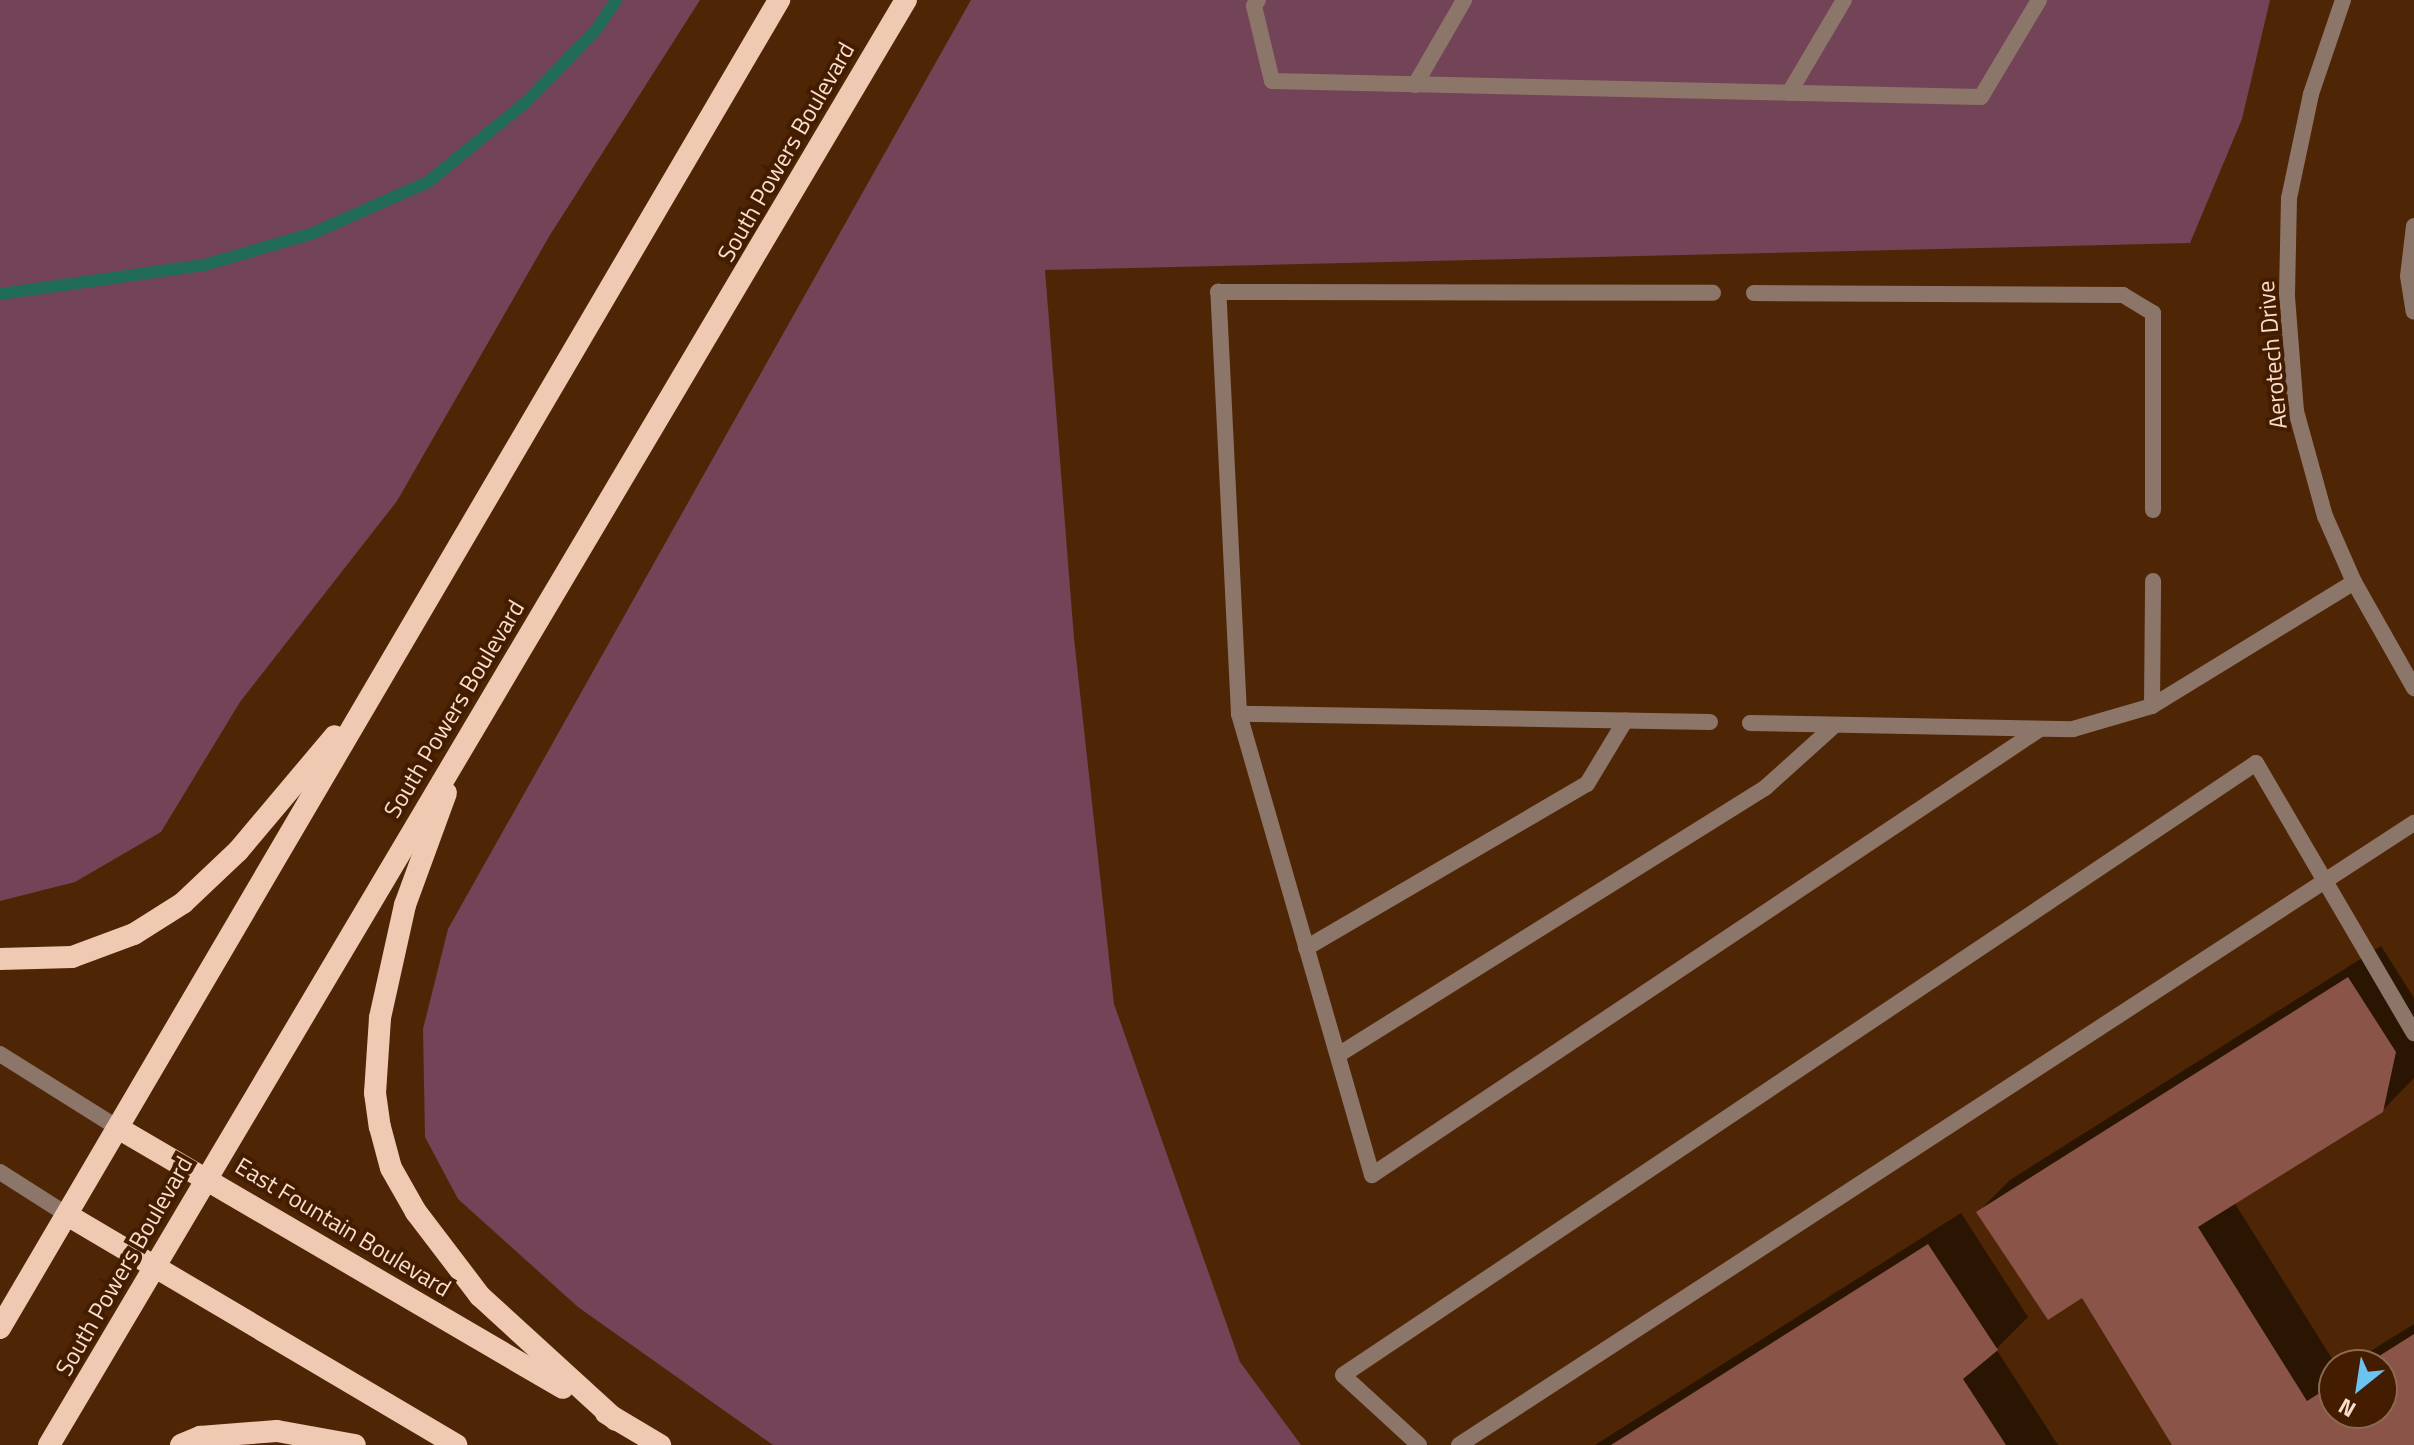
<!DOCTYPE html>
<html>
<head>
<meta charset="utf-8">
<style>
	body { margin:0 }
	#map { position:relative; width:2414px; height:1445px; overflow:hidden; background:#4f2605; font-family:"Titillium Web",sans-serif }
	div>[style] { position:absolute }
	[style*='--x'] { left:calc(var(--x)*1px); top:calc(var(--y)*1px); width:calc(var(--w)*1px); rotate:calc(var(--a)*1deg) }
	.green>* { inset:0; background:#734357 }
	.shadow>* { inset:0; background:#0007 }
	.stream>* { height:12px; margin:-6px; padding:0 6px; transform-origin:6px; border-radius:6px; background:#216b59 }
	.building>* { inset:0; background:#8a5448 }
	.service>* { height:16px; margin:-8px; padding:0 8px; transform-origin:8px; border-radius:8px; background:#8c7669 }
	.minor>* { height:16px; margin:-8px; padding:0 8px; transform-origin:8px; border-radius:8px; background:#8c7669 }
	.tertiary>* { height:16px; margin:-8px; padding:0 8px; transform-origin:8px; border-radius:8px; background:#8c7669 }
	.trunk>* { height:22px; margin:-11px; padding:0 11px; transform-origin:11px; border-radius:11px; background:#efc9b2 }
	span { translate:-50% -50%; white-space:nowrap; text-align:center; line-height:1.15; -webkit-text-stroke:8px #441c00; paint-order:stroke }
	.street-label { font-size:24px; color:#f9decd }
	.north { position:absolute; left:2318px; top:1349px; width:80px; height:80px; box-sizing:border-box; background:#441c00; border:2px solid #8c6a52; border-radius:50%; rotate:210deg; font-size:22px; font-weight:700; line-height:32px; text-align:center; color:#f9decd }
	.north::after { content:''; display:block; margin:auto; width:28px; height:36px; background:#6bc3f2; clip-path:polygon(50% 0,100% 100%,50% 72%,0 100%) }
</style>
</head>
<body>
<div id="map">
	<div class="green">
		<i style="clip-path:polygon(0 0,700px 0,550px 235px,397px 501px,240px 702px,161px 832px,75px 882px,0 901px)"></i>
		<i style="clip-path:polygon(971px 0,2270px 0,2242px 119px,2190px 243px,1045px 270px,1074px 638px,1114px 1004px,1240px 1362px,1301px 1445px,773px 1445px,578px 1307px,458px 1199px,425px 1137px,423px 1029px,448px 929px)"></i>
	</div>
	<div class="shadow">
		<i style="clip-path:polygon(2381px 946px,2414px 998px,2414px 1078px,2382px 1111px,2234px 1202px,2336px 1365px,2334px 1413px,2382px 1413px,2382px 1365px,2348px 1365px,2414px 1324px,2414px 1445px,2174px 1445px,2083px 1295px,1978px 1212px,2010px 1180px)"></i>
		<i style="clip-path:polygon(1961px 1213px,2028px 1317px,1996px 1349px,2058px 1445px,1595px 1445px)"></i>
	</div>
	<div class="stream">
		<i style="--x:0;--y:294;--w:206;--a:-8.1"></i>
		<i style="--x:204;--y:265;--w:111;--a:-16.2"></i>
		<i style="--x:311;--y:234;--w:128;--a:-24"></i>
		<i style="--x:428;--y:182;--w:127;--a:-39.2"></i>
		<i style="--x:526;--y:102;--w:100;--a:-45.8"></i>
		<i style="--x:596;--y:30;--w:36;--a:-56"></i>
	</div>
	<div class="building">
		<i style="clip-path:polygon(2348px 977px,2396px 1052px,2383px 1112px,2198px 1227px,2307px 1401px,2334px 1384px,2334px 1413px,2382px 1413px,2382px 1365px,2365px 1365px,2414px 1334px,2414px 1445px,2172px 1445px,2082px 1298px,2048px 1320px,1976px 1212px)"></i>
		<i style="clip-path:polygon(1928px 1244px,1998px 1350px,1963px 1379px,2006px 1445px,1611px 1445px)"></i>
	</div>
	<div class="service">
		<i style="--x:1258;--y:0;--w:7;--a:124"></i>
		<i style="--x:1254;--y:6;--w:77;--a:76.5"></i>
		<i style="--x:1272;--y:81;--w:709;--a:1.29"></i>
		<i style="--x:1981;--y:97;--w:113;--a:-59.1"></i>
		<i style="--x:1415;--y:85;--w:98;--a:-60"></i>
		<i style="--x:1789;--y:93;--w:108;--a:-59.4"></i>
		<i style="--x:2414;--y:226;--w:50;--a:96.8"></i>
		<i style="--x:2408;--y:276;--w:36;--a:81"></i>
		<i style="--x:1754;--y:293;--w:369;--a:0.3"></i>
		<i style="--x:2123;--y:295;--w:35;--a:31"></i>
		<i style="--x:2153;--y:313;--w:197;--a:90"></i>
		<i style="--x:2152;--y:706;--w:125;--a:-89.5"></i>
		<i style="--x:1239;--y:714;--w:480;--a:73.9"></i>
		<i style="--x:1372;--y:1175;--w:803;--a:-33.73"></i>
		<i style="--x:1710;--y:722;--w:471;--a:-179"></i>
		<i style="--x:1239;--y:714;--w:423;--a:-92.8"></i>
		<i style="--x:1218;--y:292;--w:495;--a:0.1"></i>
		<i style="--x:1750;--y:723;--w:323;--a:1.1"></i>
		<i style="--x:2073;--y:729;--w:82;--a:-16.2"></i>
		<i style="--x:2152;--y:706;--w:237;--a:-31.5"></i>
		<i style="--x:1306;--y:948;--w:325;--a:-30.3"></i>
		<i style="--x:1587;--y:784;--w:74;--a:-58.9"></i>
		<i style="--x:1338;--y:1055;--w:504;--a:-32.02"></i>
		<i style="--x:1765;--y:788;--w:94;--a:-42"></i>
		<i style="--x:1419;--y:1445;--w:103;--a:-137.4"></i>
		<i style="--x:1343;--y:1375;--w:1099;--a:-33.83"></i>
		<i style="--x:2256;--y:763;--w:313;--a:59.7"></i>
		<i style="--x:1459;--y:1445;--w:1140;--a:-33.08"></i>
	</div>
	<div class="minor">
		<i style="--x:2343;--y:0;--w:99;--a:108.8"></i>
		<i style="--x:2311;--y:94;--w:106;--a:101.9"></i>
		<i style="--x:2289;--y:198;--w:99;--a:91.2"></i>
		<i style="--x:2287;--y:297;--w:114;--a:85.5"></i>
		<i style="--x:2296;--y:411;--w:109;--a:74.6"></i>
		<i style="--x:2325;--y:516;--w:72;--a:66.3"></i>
		<i style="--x:2354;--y:582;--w:122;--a:60.5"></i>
	</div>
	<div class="tertiary">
		<i style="--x:0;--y:1054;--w:139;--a:32.1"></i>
		<i style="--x:0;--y:1172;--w:82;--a:32.5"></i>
	</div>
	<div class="trunk">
		<i style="--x:446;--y:793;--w:119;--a:110.1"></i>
		<i style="--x:405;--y:905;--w:116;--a:102.5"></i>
		<i style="--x:380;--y:1018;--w:75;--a:93.8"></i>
		<i style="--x:375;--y:1093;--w:34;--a:82"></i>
		<i style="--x:380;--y:1127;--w:42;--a:75"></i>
		<i style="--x:391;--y:1168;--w:51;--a:60.4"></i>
		<i style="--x:416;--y:1212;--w:106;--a:52.7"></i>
		<i style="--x:480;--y:1296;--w:184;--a:42.4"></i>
		<i style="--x:0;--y:959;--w:72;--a:-1.6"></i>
		<i style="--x:72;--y:957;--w:66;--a:-20.4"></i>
		<i style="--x:134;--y:934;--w:58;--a:-32.3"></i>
		<i style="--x:183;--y:903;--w:76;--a:-43.4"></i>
		<i style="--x:238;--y:851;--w:150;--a:-49.9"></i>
		<i style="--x:118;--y:1128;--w:515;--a:30.3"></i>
		<i style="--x:69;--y:1216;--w:450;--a:30.6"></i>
		<i style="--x:0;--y:1328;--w:1540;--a:-59.6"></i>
		<i style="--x:606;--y:1413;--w:63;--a:30.7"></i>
		<i style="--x:49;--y:1445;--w:1680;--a:-59.33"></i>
		<i style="--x:181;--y:1445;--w:21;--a:-23"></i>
		<i style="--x:200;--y:1437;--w:77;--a:-4.5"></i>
		<i style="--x:277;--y:1431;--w:79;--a:10.2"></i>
	</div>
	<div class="street-label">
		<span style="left:786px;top:152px;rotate:-60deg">South Powers Boulevard</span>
		<span style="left:2272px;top:355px;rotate:-95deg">Aerotech Drive</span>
		<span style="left:454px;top:709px;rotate:-59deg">South Powers Boulevard</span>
		<span style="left:343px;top:1227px;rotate:31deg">East Fountain Boulevard</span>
		<span style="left:124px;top:1266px;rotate:-60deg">South Powers Boulevard</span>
	</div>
	<div class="north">N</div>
</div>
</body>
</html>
